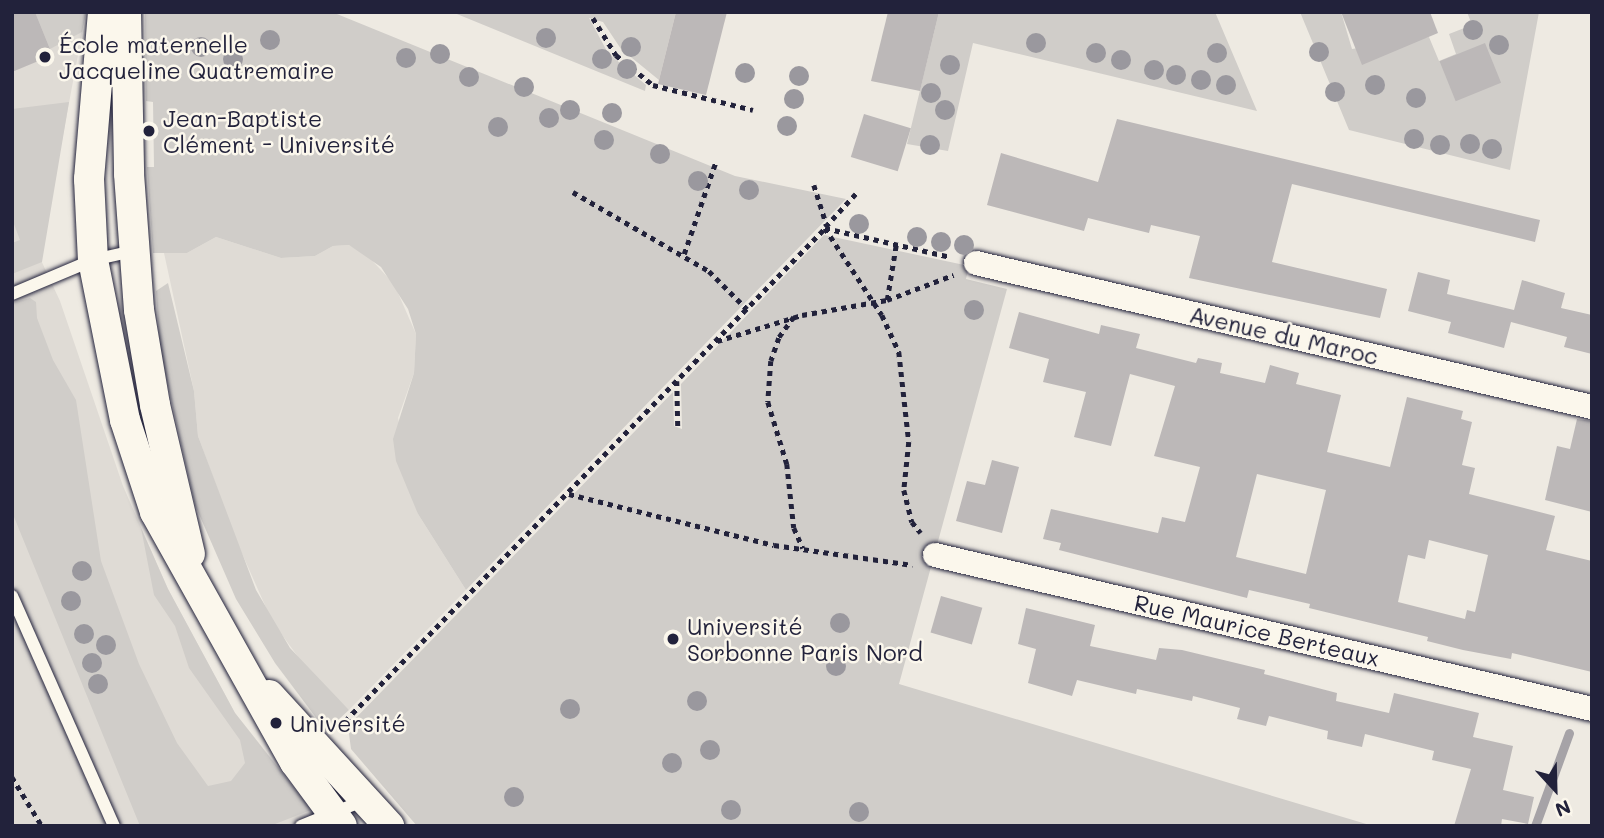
<!DOCTYPE html>
<html>
<head>
<meta charset="utf-8">
<style>
	body { margin:0 }
	#map { position:relative; width:1604px; height:838px; overflow:hidden; background:#eeeae2; font-family:Mali,sans-serif }
	div>[style] { position:absolute }
	[style*='--x'] { left:calc(var(--x)*1px); top:calc(var(--y)*1px); width:calc(var(--w)*1px); rotate:calc(var(--a)*1deg) }
	.built>* { inset:0; background:#dfdbd5 }
	.green>* { inset:0; background:#d0cdc9 }
	.stream>* { height:9px; margin:-4.5px; padding:0 4.5px; transform-origin:4.5px; border-radius:4.5px; background:#a6a3a7 }
	.building>* { inset:0; background:#bcb8b8; transform-origin:0 0 }
	.path>* { height:4.5px; margin-top:-2.25px; transform-origin:0; background:repeating-linear-gradient(90deg,#22223b 0 5px,transparent 0 10px) }
	.roads { filter:drop-shadow(0 0 2px #22223b) drop-shadow(0 0 2px #22223b) }
	.service>* { height:12px; margin:-6px; padding:0 6px; transform-origin:6px; border-radius:6px; background:#fbf7ec }
	.minor>* { height:24px; margin:-12px; padding:0 12px; transform-origin:12px; border-radius:12px; background:#fbf7ec }
	.tertiary>* { height:30px; margin:-15px; padding:0 15px; transform-origin:15px; border-radius:15px; background:#fbf7ec }
	.trees>* { width:20px; height:20px; margin:-10px; border-radius:50%; background:#9a989e }
	.dots>* { width:19px; height:19px; translate:-50% -50%; box-sizing:border-box; border:4px solid #fbf7ec; border-radius:50% }
	span { translate:-50% -50%; white-space:nowrap; text-align:center; line-height:1.15; -webkit-text-stroke:5px #fbf7ec; paint-order:stroke }
	.poi-label { font-size:23px; color:#22223b }
	.left { translate:0 -50%; text-align:left }
	.street-label { font-size:23px; color:#22223b }
	.frame { position:absolute; inset:0; border:14px solid #22223b; pointer-events:none }
	.north { position:absolute; left:1520px; top:754px; width:70px; height:70px; -webkit-text-stroke:5px #fbf7ec; paint-order:stroke; rotate:158deg; font-size:19px; font-weight:700; line-height:28px; text-align:center; color:#22223b }
	.north::after { content:''; display:block; margin:auto; width:24px; height:32px; background:#22223b; clip-path:polygon(50% 0,100% 100%,50% 72%,0 100%) }
</style>
</head>
<body>
<div id="map">
	<div class="built">
		<i style="clip-path:polygon(12px 12px,86px 12px,40px 258px,60px 301px,123px 486px,168px 589px,235px 713px,325px 826px,12px 826px)"></i>
		<i style="clip-path:polygon(216px 237px,281px 258px,315px 256px,333px 246px,349px 245px,365px 253px,394px 284px,416px 334px,414px 373px,398px 418px,418px 514px,466px 590px,349px 710px,309px 672px,272px 621px,236px 540px,198px 436px,194px 391px,164px 253px,187px 253px)"></i>
	</div>
	<div class="green">
		<i style="clip-path:polygon(35px 12px,86px 12px,82px 32px,50px 49px)"></i>
		<i style="clip-path:polygon(145px 12px,332px 12px,735px 176px,846px 199px,466px 590px,418px 514px,396px 461px,393px 439px,414px 373px,416px 334px,408px 309px,381px 267px,349px 245px,333px 246px,315px 256px,281px 258px,216px 237px,187px 253px,153px 253px,147px 167px,154px 167px,153px 102px,146px 101px)"></i>
		<i style="clip-path:polygon(452px 12px,676px 12px,659px 80px,621px 49px,603px 22px,589px 18px,608px 53px,646px 85px,645px 91px)"></i>
		<i style="clip-path:polygon(939px 12px,1215px 12px,1257px 111px,973px 43px,948px 151px,907px 144px)"></i>
		<i style="clip-path:polygon(1300px 12px,1341px 12px,1352px 49px,1429px 37px,1439px 61px,1456px 54px,1449px 34px,1472px 25px,1467px 12px,1539px 12px,1510px 170px,1349px 130px)"></i>
		<i style="clip-path:polygon(69px 102px,42px 262px,12px 274px,12px 243px,20px 240px,12px 219px,12px 109px)"></i>
		<i style="clip-path:polygon(824px 235px,969px 266px,966px 279px,1007px 289px,899px 684px,1373px 826px,417px 826px,351px 749px,348px 726px,673px 392px,674px 426px,682px 429px,681px 384px)"></i>
		<i style="clip-path:polygon(168px 283px,194px 391px,198px 436px,256px 590px,290px 648px,349px 710px,326px 731px,275px 663px,236px 599px,195px 505px,160px 350px,156px 291px)"></i>
		<i style="clip-path:polygon(30px 298px,36px 302px,37px 318px,53px 360px,76px 400px,101px 561px,139px 664px,177px 743px,208px 786px,231px 781px,245px 763px,240px 740px,189px 668px,175px 626px,154px 595px,141px 528px,168px 589px,235px 713px,311px 810px,270px 826px,140px 826px,12px 512px,12px 303px)"></i>
	</div>
	<div class="stream">
		<i style="--x:1535;--y:826;--w:99;--a:-69.9"></i>
	</div>
	<div class="building">
		<i style="clip-path:polygon(12px 12px,35px 12px,50px 49px,45px 51px,48px 57px,12px 72px)"></i>
		<i style="clip-path:polygon(676px 12px,727px 12px,706px 95px,658px 84px)"></i>
		<i style="clip-path:polygon(888px 12px,939px 12px,920px 91px,871px 81px)"></i>
		<i style="clip-path:polygon(1341px 12px,1430px 12px,1438px 33px,1362px 65px)"></i>
		<i style="left:1485px;top:43px;width:43px;height:49px;rotate:68deg"></i>
		<i style="left:864px;top:114px;width:49px;height:45px;rotate:17deg"></i>
		<i style="clip-path:polygon(1117px 119px,1540px 220px,1535px 242px,1292px 184px,1272px 262px,1387px 289px,1380px 318px,1189px 278px,1200px 236px,1151px 225px,1149px 233px,1088px 218px,1084px 231px,987px 205px,1001px 153px,1098px 182px)"></i>
		<i style="clip-path:polygon(1418px 272px,1450px 280px,1447px 294px,1514px 310px,1522px 280px,1565px 293px,1561px 308px,1592px 315px,1592px 354px,1564px 347px,1567px 337px,1511px 322px,1504px 348px,1448px 333px,1451px 322px,1408px 311px)"></i>
		<i style="clip-path:polygon(evenodd,1019px 312px,1099px 334px,1101px 325px,1140px 334px,1136px 348px,1196px 363px,1198px 358px,1222px 363px,1220px 373px,1265px 383px,1270px 365px,1299px 373px,1296px 384px,1341px 395px,1327px 452px,1390px 467px,1407px 397px,1463px 411px,1461px 419px,1472px 422px,1462px 465px,1475px 468px,1469px 494px,1555px 516px,1546px 550px,1592px 561px,1592px 672px,1512px 653px,1511px 659px,1463px 650px,1427px 641px,1428px 637px,1309px 608px,1310px 604px,1249px 590px,1247px 598px,1059px 550px,1061px 543px,1043px 539px,1051px 509px,1158px 533px,1162px 517px,1185px 522px,1200px 467px,1154px 456px,1175px 386px,1130px 374px,1111px 446px,1074px 437px,1086px 392px,1043px 382px,1049px 359px,1009px 348px,1019px 312px,1257px 474px,1326px 490px,1306px 574px,1236px 557px,1257px 474px,1019px 312px,1429px 540px,1488px 555px,1475px 612px,1467px 610px,1465px 619px,1398px 602px,1408px 555px,1425px 559px,1429px 540px)"></i>
		<i style="clip-path:polygon(1577px 419px,1592px 421px,1592px 512px,1545px 500px,1557px 446px,1570px 449px)"></i>
		<i style="clip-path:polygon(992px 460px,1019px 467px,1002px 533px,956px 521px,967px 481px,985px 485px)"></i>
		<i style="left:941px;top:596px;width:43px;height:38px;rotate:16deg"></i>
		<i style="clip-path:polygon(1026px 608px,1095px 625px,1090px 646px,1156px 660px,1159px 648px,1182px 650px,1265px 670px,1264px 674px,1337px 693px,1336px 701px,1389px 713px,1394px 693px,1479px 713px,1473px 737px,1513px 746px,1503px 790px,1534px 797px,1528px 824px,1502px 819px,1501px 826px,1454px 826px,1471px 769px,1432px 760px,1434px 751px,1365px 734px,1362px 747px,1327px 739px,1328px 731px,1269px 716px,1266px 726px,1237px 719px,1240px 708px,1193px 696px,1192px 701px,1137px 689px,1136px 694px,1077px 680px,1072px 696px,1028px 683px,1036px 649px,1018px 644px)"></i>
	</div>
	<div class="path">
		<i style="--x:593;--y:18;--w:44;--a:58.1"></i>
		<i style="--x:616;--y:55;--w:48;--a:39"></i>
		<i style="--x:653;--y:85;--w:103;--a:14"></i>
		<i style="--x:814;--y:185;--w:43;--a:72.4"></i>
		<i style="--x:573;--y:192;--w:157;--a:30.2"></i>
		<i style="--x:709;--y:271;--w:54;--a:45"></i>
		<i style="--x:856;--y:194;--w:46;--a:132.4"></i>
		<i style="--x:825;--y:228;--w:104;--a:56.8"></i>
		<i style="--x:882;--y:315;--w:41;--a:65.3"></i>
		<i style="--x:899;--y:352;--w:91;--a:83.7"></i>
		<i style="--x:909;--y:442;--w:48;--a:95.9"></i>
		<i style="--x:904;--y:490;--w:33;--a:76"></i>
		<i style="--x:912;--y:522;--w:14;--a:51"></i>
		<i style="--x:684;--y:254;--w:98;--a:-71"></i>
		<i style="--x:887;--y:300;--w:56;--a:-80.7"></i>
		<i style="--x:794;--y:317;--w:26;--a:126"></i>
		<i style="--x:779;--y:338;--w:24;--a:109"></i>
		<i style="--x:771;--y:361;--w:41;--a:94.2"></i>
		<i style="--x:768;--y:402;--w:65;--a:73"></i>
		<i style="--x:787;--y:464;--w:64;--a:83.8"></i>
		<i style="--x:794;--y:528;--w:22;--a:66"></i>
		<i style="--x:717;--y:341;--w:89;--a:-17"></i>
		<i style="--x:802;--y:315;--w:86;--a:-10"></i>
		<i style="--x:887;--y:300;--w:71;--a:-20.7"></i>
		<i style="--x:677;--y:381;--w:47;--a:88.8"></i>
		<i style="--x:569;--y:494;--w:211;--a:14"></i>
		<i style="--x:774;--y:545;--w:140;--a:8.2"></i>
		<i style="--x:338;--y:728;--w:698;--a:-45.75"></i>
		<i style="--x:825;--y:228;--w:129;--a:13"></i>
		<i style="--x:12;--y:777;--w:57;--a:58.5"></i>
	</div>
	<div class="roads">
		<div class="service">
			<i style="--x:12;--y:294;--w:88;--a:-22.8"></i>
			<i style="--x:93;--y:260;--w:41;--a:-12.7"></i>
			<i style="--x:12;--y:596;--w:252;--a:66.1"></i>
			<i style="--x:301;--y:826;--w:69;--a:-22.1"></i>
		</div>
		<div class="minor">
			<i style="--x:976;--y:263;--w:633;--a:13.16"></i>
			<i style="--x:935;--y:555;--w:675;--a:13.19"></i>
		</div>
		<div class="tertiary">
			<i style="--x:103;--y:12;--w:168;--a:94.8"></i>
			<i style="--x:89;--y:179;--w:81;--a:87.2"></i>
			<i style="--x:93;--y:260;--w:163;--a:78.7"></i>
			<i style="--x:125;--y:420;--w:97;--a:71.9"></i>
			<i style="--x:155;--y:512;--w:287;--a:60.8"></i>
			<i style="--x:295;--y:762;--w:79;--a:53.7"></i>
			<i style="--x:126;--y:12;--w:162;--a:88.9"></i>
			<i style="--x:129;--y:174;--w:136;--a:85.8"></i>
			<i style="--x:139;--y:310;--w:96;--a:80.4"></i>
			<i style="--x:155;--y:405;--w:153;--a:76.8"></i>
			<i style="--x:269;--y:695;--w:178;--a:47.5"></i>
		</div>
	</div>
	<div class="trees">
		<i style="left:1473px;top:30px"></i>
		<i style="left:546px;top:38px"></i>
		<i style="left:270px;top:40px"></i>
		<i style="left:1036px;top:43px"></i>
		<i style="left:1499px;top:45px"></i>
		<i style="left:201px;top:47px"></i>
		<i style="left:631px;top:47px"></i>
		<i style="left:1319px;top:52px"></i>
		<i style="left:1096px;top:53px"></i>
		<i style="left:1217px;top:53px"></i>
		<i style="left:440px;top:54px"></i>
		<i style="left:406px;top:58px"></i>
		<i style="left:233px;top:59px"></i>
		<i style="left:602px;top:59px"></i>
		<i style="left:1121px;top:60px"></i>
		<i style="left:950px;top:65px"></i>
		<i style="left:627px;top:69px"></i>
		<i style="left:1154px;top:70px"></i>
		<i style="left:745px;top:73px"></i>
		<i style="left:1176px;top:75px"></i>
		<i style="left:799px;top:76px"></i>
		<i style="left:469px;top:77px"></i>
		<i style="left:1201px;top:80px"></i>
		<i style="left:1226px;top:85px"></i>
		<i style="left:1375px;top:85px"></i>
		<i style="left:524px;top:87px"></i>
		<i style="left:1335px;top:92px"></i>
		<i style="left:931px;top:93px"></i>
		<i style="left:1416px;top:98px"></i>
		<i style="left:794px;top:99px"></i>
		<i style="left:570px;top:110px"></i>
		<i style="left:945px;top:110px"></i>
		<i style="left:612px;top:113px"></i>
		<i style="left:549px;top:118px"></i>
		<i style="left:787px;top:126px"></i>
		<i style="left:498px;top:127px"></i>
		<i style="left:1414px;top:139px"></i>
		<i style="left:604px;top:140px"></i>
		<i style="left:1470px;top:144px"></i>
		<i style="left:930px;top:145px"></i>
		<i style="left:1440px;top:145px"></i>
		<i style="left:1492px;top:149px"></i>
		<i style="left:660px;top:154px"></i>
		<i style="left:698px;top:181px"></i>
		<i style="left:749px;top:190px"></i>
		<i style="left:859px;top:224px"></i>
		<i style="left:917px;top:237px"></i>
		<i style="left:941px;top:242px"></i>
		<i style="left:964px;top:245px"></i>
		<i style="left:974px;top:310px"></i>
		<i style="left:82px;top:571px"></i>
		<i style="left:71px;top:601px"></i>
		<i style="left:840px;top:623px"></i>
		<i style="left:84px;top:634px"></i>
		<i style="left:106px;top:645px"></i>
		<i style="left:92px;top:663px"></i>
		<i style="left:836px;top:666px"></i>
		<i style="left:98px;top:684px"></i>
		<i style="left:697px;top:701px"></i>
		<i style="left:570px;top:709px"></i>
		<i style="left:710px;top:750px"></i>
		<i style="left:672px;top:763px"></i>
		<i style="left:514px;top:797px"></i>
		<i style="left:731px;top:810px"></i>
		<i style="left:859px;top:812px"></i>
	</div>
	<div class="dots">
		<i style="left:45px;top:57px;background:#22223b"></i>
		<i style="left:149px;top:131px;background:#22223b"></i>
		<i style="left:673px;top:639px;background:#22223b"></i>
		<i style="left:276px;top:723px;background:#22223b"></i>
	</div>
	<div class="poi-label">
		<span class="left" style="left:59px;top:57px">École maternelle<br>Jacqueline Quatremaire</span>
		<span class="left" style="left:163px;top:131px">Jean-Baptiste<br>Clément - Université</span>
		<span class="left" style="left:687px;top:639px">Université<br>Sorbonne Paris Nord</span>
		<span class="left" style="left:290px;top:723px">Université</span>
	</div>
	<div class="street-label">
		<span style="left:1284px;top:335px;rotate:13deg">Avenue du Maroc</span>
		<span style="left:1257px;top:630px;rotate:13deg">Rue Maurice Berteaux</span>
	</div>
	<div class="frame"></div>
	<div class="north">N</div>
</div>
</body>
</html>
